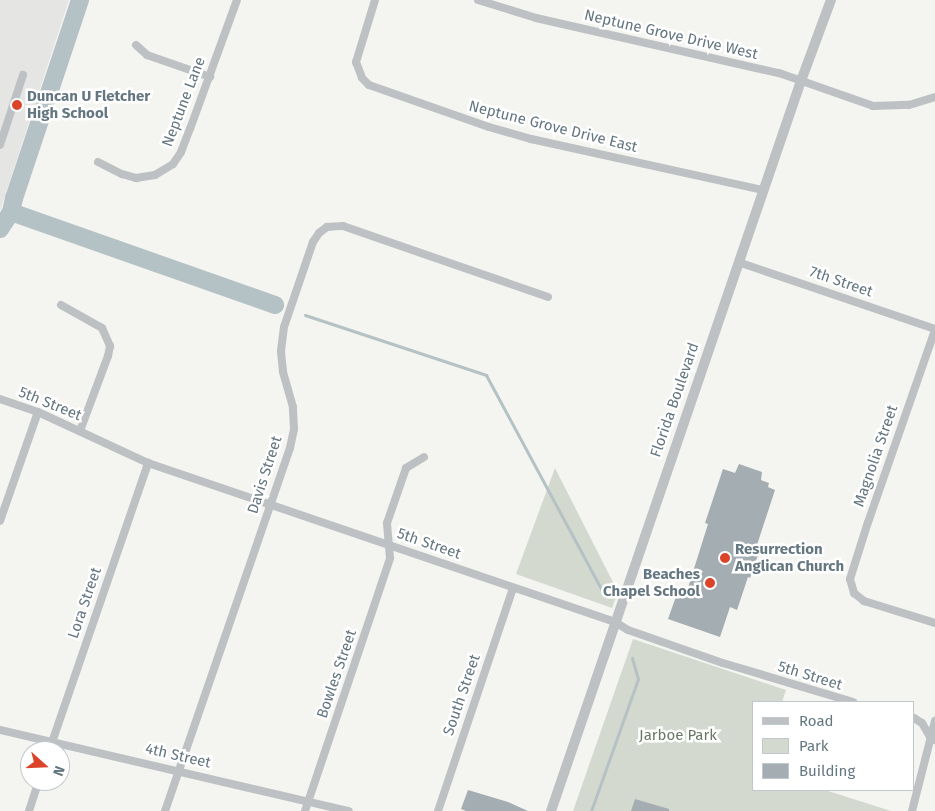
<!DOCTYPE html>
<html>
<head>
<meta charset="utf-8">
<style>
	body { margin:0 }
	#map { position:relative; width:935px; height:811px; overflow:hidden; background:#f4f4f0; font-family:"Fira Sans",sans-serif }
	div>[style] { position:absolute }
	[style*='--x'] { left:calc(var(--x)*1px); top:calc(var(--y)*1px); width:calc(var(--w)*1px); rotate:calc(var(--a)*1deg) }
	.built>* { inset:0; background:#e5e6e4 }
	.green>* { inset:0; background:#d4d9d0 }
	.stream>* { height:3px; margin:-1.5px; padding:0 1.5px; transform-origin:1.5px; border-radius:1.5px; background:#b4c2c5 }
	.river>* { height:18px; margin:-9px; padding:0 9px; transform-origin:9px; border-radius:9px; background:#b4c2c5 }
	.building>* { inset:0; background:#a4adb1 }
	.minor>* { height:8px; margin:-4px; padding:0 4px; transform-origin:4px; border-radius:4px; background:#bdc1c4 }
	.tertiary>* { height:10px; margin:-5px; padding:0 5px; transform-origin:5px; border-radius:5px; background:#bdc1c4 }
	.dots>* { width:14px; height:14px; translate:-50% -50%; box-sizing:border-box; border:2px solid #fff; border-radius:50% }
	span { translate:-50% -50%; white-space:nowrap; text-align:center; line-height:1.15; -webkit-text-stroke:5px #fff; paint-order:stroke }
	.street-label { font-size:15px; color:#647680 }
	.poi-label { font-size:15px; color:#647680; font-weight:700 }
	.left { translate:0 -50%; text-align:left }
	.right { translate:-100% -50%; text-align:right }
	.park-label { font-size:15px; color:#697863 }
	.legend { position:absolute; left:752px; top:701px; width:162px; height:90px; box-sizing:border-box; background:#fff; border:1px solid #c1c8cc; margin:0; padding:6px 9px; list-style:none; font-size:15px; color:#647680 }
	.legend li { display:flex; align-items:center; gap:10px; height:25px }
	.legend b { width:25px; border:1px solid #c1c8cc }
	.north { position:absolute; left:20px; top:741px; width:50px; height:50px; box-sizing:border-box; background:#fff; border:1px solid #c1c8cc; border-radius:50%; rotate:110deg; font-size:14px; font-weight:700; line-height:20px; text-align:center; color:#647680 }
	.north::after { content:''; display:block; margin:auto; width:18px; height:22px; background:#db442a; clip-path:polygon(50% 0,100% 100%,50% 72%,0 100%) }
</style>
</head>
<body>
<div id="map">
	<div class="built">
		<i style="clip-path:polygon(0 0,69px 0,0 211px)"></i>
	</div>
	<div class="green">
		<i style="clip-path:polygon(555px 468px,618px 592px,612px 608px,516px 574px)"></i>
		<i style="clip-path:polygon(633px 639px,786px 690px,782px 702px,754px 702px,754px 790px,825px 790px,891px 811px,573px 811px)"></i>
	</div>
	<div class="stream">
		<i style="--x:305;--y:315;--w:191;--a:18.3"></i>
		<i style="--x:486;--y:375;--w:251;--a:61.7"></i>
		<i style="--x:591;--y:811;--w:140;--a:-70.4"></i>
		<i style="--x:638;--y:679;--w:22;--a:-106"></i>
	</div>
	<div class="river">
		<i style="--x:80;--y:0;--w:209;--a:108.4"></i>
		<i style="--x:14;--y:198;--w:14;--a:102"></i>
		<i style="--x:11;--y:212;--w:280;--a:19.4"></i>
		<i style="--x:0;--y:229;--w:20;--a:-57"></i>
	</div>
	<div class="building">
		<i style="clip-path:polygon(739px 464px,762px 472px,761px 480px,769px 483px,768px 487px,775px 490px,754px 554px,758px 555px,750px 578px,748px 577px,737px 610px,730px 607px,720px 637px,668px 619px,678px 591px,684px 593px,685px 590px,687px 591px,708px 524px,705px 523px,723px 469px,735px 473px)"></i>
		<i style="clip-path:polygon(468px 790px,508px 802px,528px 811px,466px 811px,461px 809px)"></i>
		<i style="clip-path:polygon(635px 799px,669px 809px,669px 811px,631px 811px)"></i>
	</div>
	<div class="minor">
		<i style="--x:375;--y:0;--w:65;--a:107"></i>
		<i style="--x:356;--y:62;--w:17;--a:69"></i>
		<i style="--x:362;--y:78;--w:10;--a:45"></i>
		<i style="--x:369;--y:85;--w:127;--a:19.3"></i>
		<i style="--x:489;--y:127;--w:44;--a:15.9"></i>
		<i style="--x:531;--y:139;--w:238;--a:12.4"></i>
		<i style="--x:478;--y:0;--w:61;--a:17.2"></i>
		<i style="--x:536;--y:18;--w:249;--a:12.8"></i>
		<i style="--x:779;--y:73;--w:100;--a:19.3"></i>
		<i style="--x:873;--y:106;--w:36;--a:-2"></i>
		<i style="--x:909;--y:105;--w:27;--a:-17"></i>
		<i style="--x:136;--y:45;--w:15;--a:42"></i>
		<i style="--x:147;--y:55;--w:67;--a:19.2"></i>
		<i style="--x:0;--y:145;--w:74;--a:-71.8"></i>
		<i style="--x:98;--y:162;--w:27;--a:27"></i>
		<i style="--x:122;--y:174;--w:15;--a:16"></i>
		<i style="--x:136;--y:178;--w:19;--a:-9"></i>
		<i style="--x:155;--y:175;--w:21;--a:-31"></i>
		<i style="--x:173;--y:164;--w:14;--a:-56"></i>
		<i style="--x:181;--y:152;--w:25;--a:-69"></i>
		<i style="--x:190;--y:129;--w:137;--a:-70"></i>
		<i style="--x:738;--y:262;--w:208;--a:18.8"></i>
		<i style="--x:61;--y:305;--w:47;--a:29.3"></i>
		<i style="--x:102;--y:328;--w:20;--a:66"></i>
		<i style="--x:110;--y:346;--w:10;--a:101"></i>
		<i style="--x:108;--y:356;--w:80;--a:110.5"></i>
		<i style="--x:935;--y:330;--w:203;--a:109.2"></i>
		<i style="--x:868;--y:522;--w:60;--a:107.5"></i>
		<i style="--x:850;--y:579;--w:15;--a:74"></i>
		<i style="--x:854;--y:593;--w:13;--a:39"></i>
		<i style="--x:864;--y:601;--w:74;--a:17.2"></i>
		<i style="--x:0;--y:399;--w:40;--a:18.9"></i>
		<i style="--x:38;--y:412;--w:121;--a:24.9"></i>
		<i style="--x:148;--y:463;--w:493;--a:18.8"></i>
		<i style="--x:615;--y:622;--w:15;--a:32"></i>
		<i style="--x:628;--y:630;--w:101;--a:19.2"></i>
		<i style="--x:723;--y:663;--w:136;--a:16.7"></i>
		<i style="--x:0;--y:521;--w:115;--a:-70.8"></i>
		<i style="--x:914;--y:718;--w:9;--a:32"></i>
		<i style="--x:922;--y:723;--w:16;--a:60"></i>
		<i style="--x:930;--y:737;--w:6;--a:31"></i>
		<i style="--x:0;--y:730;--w:358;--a:13.1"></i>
		<i style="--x:49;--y:751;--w:305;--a:-71"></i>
		<i style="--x:29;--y:811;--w:32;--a:-72"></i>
		<i style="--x:165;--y:811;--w:384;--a:-71"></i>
		<i style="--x:290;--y:448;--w:19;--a:-78"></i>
		<i style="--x:294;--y:429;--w:22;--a:-93"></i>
		<i style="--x:293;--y:407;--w:37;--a:-106"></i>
		<i style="--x:283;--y:371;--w:20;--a:-96"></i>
		<i style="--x:281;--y:351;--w:24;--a:-83"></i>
		<i style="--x:284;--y:327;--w:90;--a:-71.2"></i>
		<i style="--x:313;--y:242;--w:11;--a:-56"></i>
		<i style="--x:319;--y:233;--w:10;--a:-37"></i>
		<i style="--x:327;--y:227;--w:16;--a:-4"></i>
		<i style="--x:343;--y:226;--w:217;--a:19.1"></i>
		<i style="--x:305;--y:811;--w:267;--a:-71.4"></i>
		<i style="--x:390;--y:558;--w:35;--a:-95"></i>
		<i style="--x:387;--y:523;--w:58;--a:-70.9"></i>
		<i style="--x:406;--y:468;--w:21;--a:-31"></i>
		<i style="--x:438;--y:811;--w:235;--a:-71.4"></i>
		<i style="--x:912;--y:811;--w:93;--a:-75.7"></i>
	</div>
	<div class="tertiary">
		<i style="--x:551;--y:811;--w:772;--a:-71.1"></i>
		<i style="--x:801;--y:81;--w:86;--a:-69.7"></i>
	</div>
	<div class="dots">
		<i style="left:17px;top:105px;background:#db442a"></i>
		<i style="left:725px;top:558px;background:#db442a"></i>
		<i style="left:710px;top:583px;background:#db442a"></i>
	</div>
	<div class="street-label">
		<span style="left:671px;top:35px;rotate:13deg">Neptune Grove Drive West</span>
		<span style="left:184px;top:102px;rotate:-69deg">Neptune Lane</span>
		<span style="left:553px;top:127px;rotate:14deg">Neptune Grove Drive East</span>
		<span style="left:841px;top:282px;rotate:19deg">7th Street</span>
		<span style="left:675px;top:400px;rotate:-71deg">Florida Boulevard</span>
		<span style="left:50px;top:404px;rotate:22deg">5th Street</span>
		<span style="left:876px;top:456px;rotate:-71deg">Magnolia Street</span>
		<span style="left:265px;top:475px;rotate:-72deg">Davis Street</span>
		<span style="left:429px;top:544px;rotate:19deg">5th Street</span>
		<span style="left:85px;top:603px;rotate:-71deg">Lora Street</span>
		<span style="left:337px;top:674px;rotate:-71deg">Bowles Street</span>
		<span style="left:810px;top:676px;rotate:17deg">5th Street</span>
		<span style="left:462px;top:695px;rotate:-71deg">South Street</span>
		<span style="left:178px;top:756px;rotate:13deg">4th Street</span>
	</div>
	<div class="poi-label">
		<span class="left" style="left:27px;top:105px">Duncan U Fletcher<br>High School</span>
		<span class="left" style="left:735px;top:558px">Resurrection<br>Anglican Church</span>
		<span class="right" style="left:700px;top:583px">Beaches<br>Chapel School</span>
	</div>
	<div class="park-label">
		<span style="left:678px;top:736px">Jarboe Park</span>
	</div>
	<ul class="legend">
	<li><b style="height:6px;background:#bdc1c4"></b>Road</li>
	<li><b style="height:14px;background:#d4d9d0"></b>Park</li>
	<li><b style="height:14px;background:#a4adb1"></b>Building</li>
	</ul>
	<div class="north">N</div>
</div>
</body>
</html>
